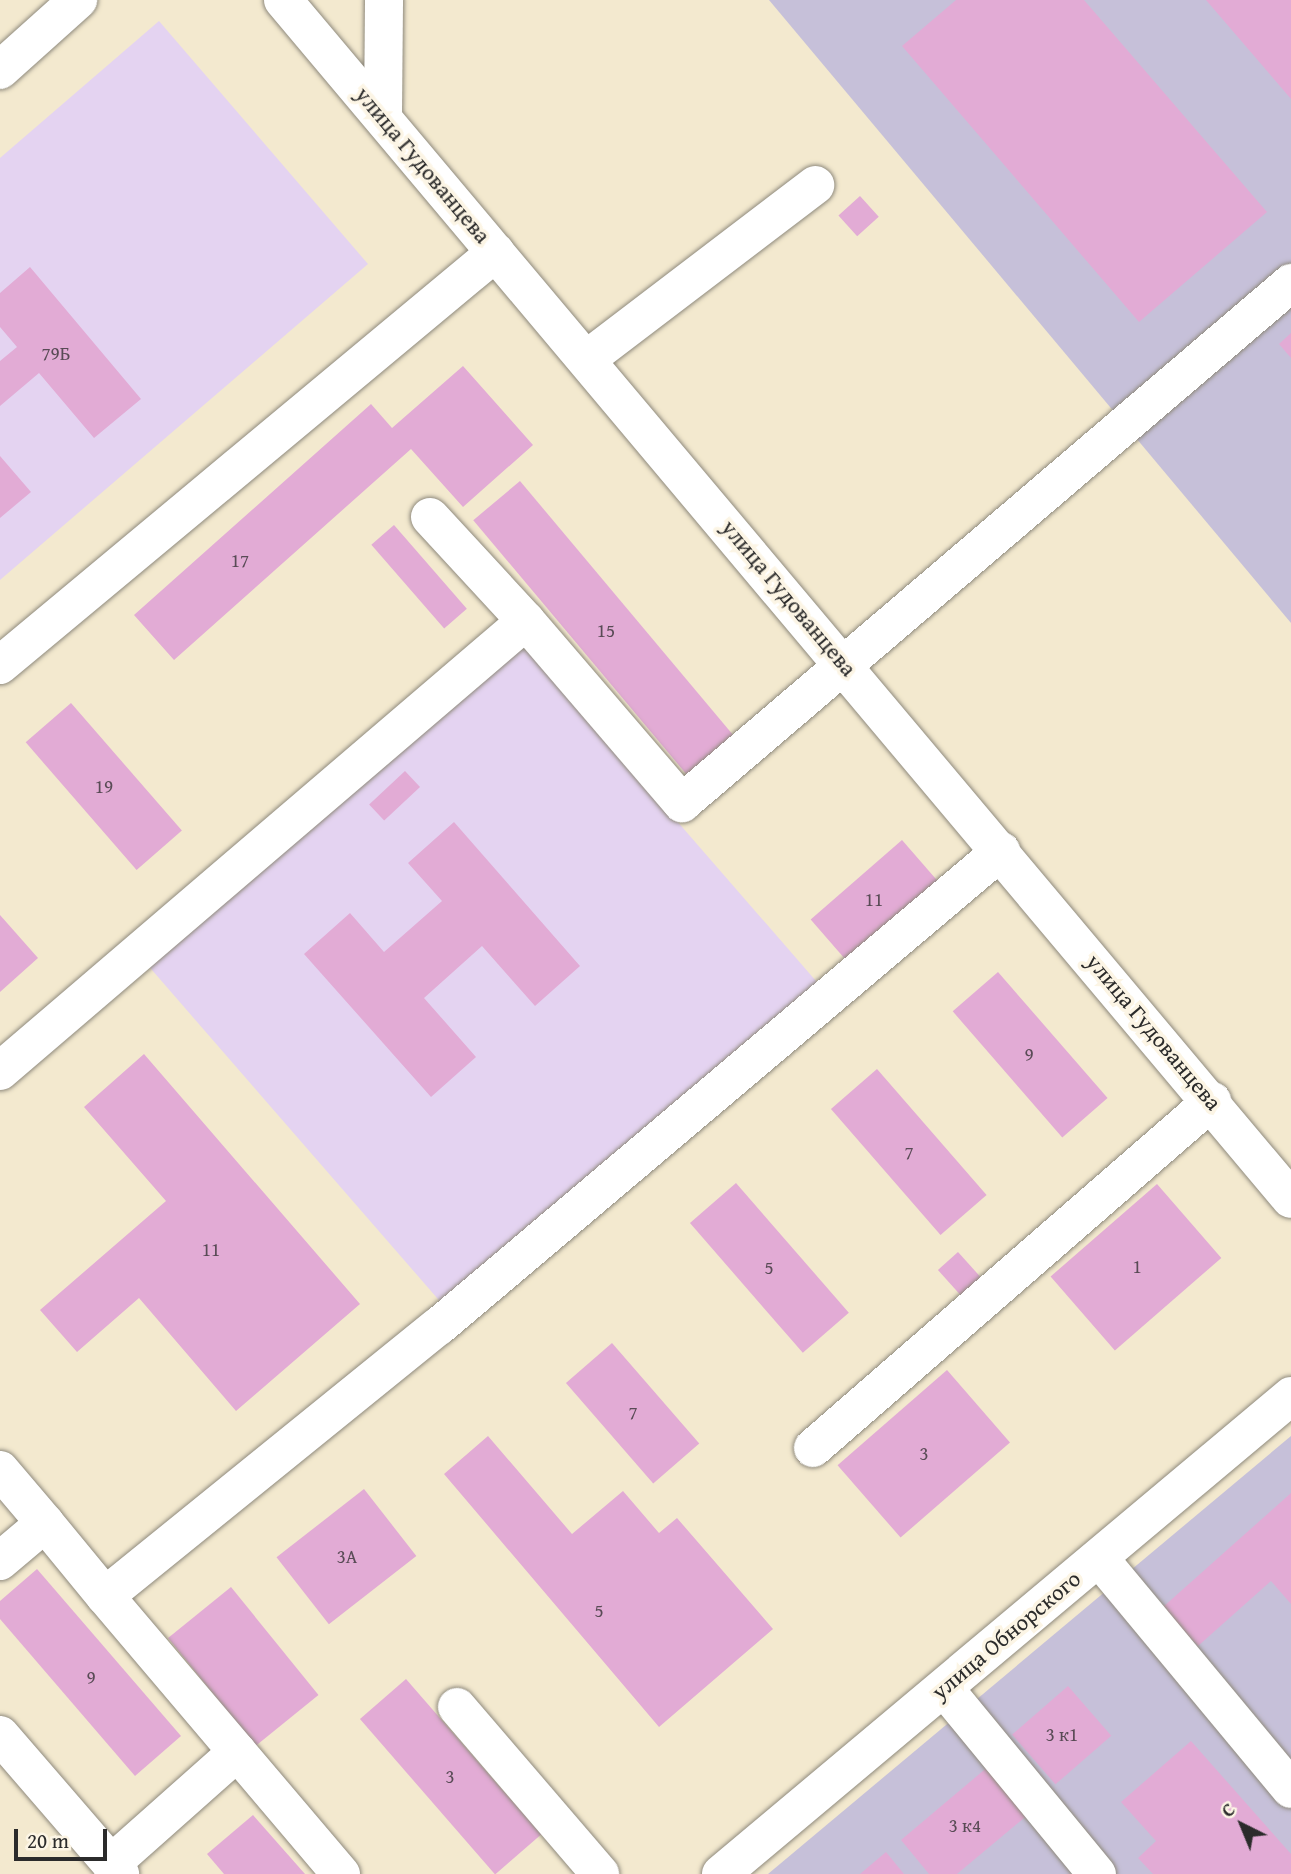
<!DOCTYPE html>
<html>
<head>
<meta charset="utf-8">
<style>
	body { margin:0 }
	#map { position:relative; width:1291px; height:1874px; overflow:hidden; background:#f3e9cf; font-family:"Gentium Book Plus",serif }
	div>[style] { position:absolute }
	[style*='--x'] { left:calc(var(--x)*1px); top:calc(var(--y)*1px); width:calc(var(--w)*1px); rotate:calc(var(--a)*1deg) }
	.built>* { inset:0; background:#e4d3f1; transform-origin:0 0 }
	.industrial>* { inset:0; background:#c6c0d9 }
	.building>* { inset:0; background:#e2abd5; transform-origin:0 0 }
	.roads { filter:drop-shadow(0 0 2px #8f8a7d) drop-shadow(0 0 2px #8f8a7d) }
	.minor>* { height:38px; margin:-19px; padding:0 19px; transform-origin:19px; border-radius:19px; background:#fff }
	span { translate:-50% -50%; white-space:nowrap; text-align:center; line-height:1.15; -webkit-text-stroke:7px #fcf5e5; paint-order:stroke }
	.number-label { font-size:19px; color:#594b56 }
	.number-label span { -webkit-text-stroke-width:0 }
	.street-label { font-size:23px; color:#2b2b2b }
	.north { position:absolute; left:1207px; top:1790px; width:70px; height:70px; -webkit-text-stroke:5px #fcf5e5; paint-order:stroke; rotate:317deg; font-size:19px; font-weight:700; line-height:28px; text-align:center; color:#2b2b2b }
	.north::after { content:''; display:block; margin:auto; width:24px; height:32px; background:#2b2b2b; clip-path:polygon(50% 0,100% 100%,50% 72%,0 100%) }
	.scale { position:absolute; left:14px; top:1829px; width:93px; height:32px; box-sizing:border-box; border:4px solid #2b2b2b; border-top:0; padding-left:9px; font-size:21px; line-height:24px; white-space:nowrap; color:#2b2b2b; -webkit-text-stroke:5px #fcf5e5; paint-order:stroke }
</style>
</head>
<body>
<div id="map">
	<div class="built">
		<i style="clip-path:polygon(159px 21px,368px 264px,0 580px,0 158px)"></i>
		<i style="left:517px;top:637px;width:467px;height:494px;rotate:49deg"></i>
	</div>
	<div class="industrial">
		<i style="clip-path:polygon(769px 0,1291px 0,1291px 623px)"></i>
		<i style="clip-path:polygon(1291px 1436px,1291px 1874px,768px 1874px)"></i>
	</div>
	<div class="building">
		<i style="clip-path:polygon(956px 0,1084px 0,1267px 212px,1139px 322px,902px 46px)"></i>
		<i style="clip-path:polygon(1206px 0,1291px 0,1291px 99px)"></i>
		<i style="left:860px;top:196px;width:28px;height:29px;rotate:48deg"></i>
		<i style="clip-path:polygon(30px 267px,141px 399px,94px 438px,39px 373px,0 406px,0 361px,17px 347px,0 327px,0 293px)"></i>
		<i style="clip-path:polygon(1291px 333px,1291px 358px,1279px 344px)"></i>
		<i style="clip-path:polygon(463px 366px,533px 445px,463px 507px,411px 449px,174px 660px,134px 615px,371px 404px,392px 428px)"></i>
		<i style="clip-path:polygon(0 456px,31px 492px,0 518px)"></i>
		<i style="left:520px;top:481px;width:340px;height:61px;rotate:50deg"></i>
		<i style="left:394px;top:525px;width:111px;height:30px;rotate:49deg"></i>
		<i style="left:71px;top:703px;width:169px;height:60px;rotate:49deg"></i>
		<i style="left:405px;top:771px;width:22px;height:49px;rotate:47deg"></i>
		<i style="clip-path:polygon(454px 822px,580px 966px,535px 1006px,482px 946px,424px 998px,476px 1057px,431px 1097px,304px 954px,350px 913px,384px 952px,442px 901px,408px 863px)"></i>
		<i style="left:902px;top:840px;width:55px;height:121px;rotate:49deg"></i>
		<i style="clip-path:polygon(0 915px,38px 958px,0 992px)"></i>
		<i style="left:998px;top:972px;width:167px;height:60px;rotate:49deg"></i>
		<i style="clip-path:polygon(144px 1054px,360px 1304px,236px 1411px,139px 1298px,77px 1352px,40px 1310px,166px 1201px,84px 1107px)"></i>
		<i style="left:877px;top:1069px;width:167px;height:61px;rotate:49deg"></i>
		<i style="left:736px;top:1183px;width:172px;height:61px;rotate:49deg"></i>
		<i style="left:1157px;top:1184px;width:98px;height:141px;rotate:49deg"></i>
		<i style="left:958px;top:1252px;width:46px;height:27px;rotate:48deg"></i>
		<i style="left:612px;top:1343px;width:133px;height:61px;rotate:49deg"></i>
		<i style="left:947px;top:1370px;width:96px;height:145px;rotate:49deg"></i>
		<i style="clip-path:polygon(488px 1436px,572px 1534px,623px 1491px,659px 1533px,677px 1518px,773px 1629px,659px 1727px,444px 1474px)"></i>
		<i style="left:364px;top:1489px;width:85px;height:111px;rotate:52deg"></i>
		<i style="clip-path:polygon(1291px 1493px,1291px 1604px,1271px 1581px,1198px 1646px,1163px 1607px)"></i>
		<i style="clip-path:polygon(37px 1569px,181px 1736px,135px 1776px,0 1619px,0 1601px)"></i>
		<i style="left:231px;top:1587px;width:139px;height:81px;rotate:51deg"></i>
		<i style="left:406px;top:1679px;width:206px;height:61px;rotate:49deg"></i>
		<i style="left:1068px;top:1686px;width:66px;height:74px;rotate:49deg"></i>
		<i style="clip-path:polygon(1191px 1741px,1291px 1854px,1291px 1874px,1153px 1874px,1138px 1858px,1156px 1841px,1121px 1802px)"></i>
		<i style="clip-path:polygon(990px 1765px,1030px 1813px,957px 1874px,929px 1874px,901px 1840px)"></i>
		<i style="clip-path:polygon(253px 1815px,305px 1874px,224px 1874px,207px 1854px)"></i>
		<i style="clip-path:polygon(886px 1852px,904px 1874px,860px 1874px)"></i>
	</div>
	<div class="roads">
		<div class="minor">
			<i style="--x:283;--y:0;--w:1566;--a:49.95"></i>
			<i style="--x:0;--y:70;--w:105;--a:-41.9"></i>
			<i style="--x:383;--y:117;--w:117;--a:-89.5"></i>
			<i style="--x:587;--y:359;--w:287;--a:-37.3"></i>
			<i style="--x:430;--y:517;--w:142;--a:47.3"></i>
			<i style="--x:0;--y:665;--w:645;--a:-39.78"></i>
			<i style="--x:0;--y:1071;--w:692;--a:-40.55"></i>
			<i style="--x:526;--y:621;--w:240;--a:49.4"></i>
			<i style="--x:682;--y:803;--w:801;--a:-40.49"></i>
			<i style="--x:813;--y:1448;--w:529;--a:-41.01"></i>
			<i style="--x:0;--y:1470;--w:70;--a:49.7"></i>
			<i style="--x:45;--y:1523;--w:59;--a:139.8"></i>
			<i style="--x:45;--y:1523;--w:94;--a:50.6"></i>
			<i style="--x:105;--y:1596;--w:429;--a:-39"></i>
			<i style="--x:439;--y:1326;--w:736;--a:-40.2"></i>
			<i style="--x:1099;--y:1558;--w:300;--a:50.3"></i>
			<i style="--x:105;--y:1596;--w:365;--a:49.7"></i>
			<i style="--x:944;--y:1688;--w:241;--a:50.6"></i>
			<i style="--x:457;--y:1707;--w:220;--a:49.4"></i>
			<i style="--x:0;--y:1735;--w:184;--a:49.2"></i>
			<i style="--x:111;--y:1864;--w:169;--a:-41.6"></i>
			<i style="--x:721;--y:1874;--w:744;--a:-39.98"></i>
		</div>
	</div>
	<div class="number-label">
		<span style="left:56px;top:354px">79Б</span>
		<span style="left:240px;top:561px">17</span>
		<span style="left:606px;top:631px">15</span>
		<span style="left:104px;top:787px">19</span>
		<span style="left:874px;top:900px">11</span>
		<span style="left:1029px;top:1055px">9</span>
		<span style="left:909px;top:1153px">7</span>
		<span style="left:211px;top:1250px">11</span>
		<span style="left:1137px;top:1267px">1</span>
		<span style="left:769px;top:1268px">5</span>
		<span style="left:633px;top:1413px">7</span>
		<span style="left:924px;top:1454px">3</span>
		<span style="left:347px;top:1557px">3А</span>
		<span style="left:599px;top:1611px">5</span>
		<span style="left:91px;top:1678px">9</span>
		<span style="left:1062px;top:1735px">3 к1</span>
		<span style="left:450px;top:1777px">3</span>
		<span style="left:965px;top:1826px">3 к4</span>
	</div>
	<div class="street-label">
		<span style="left:423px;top:165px;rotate:50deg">улица Гудованцева</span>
		<span style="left:789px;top:598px;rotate:50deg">улица Гудованцева</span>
		<span style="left:1154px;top:1032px;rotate:50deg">улица Гудованцева</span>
		<span style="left:1006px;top:1635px;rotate:-40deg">улица Обнорского</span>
	</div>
	<div class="north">С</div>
	<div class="scale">20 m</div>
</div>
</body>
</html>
